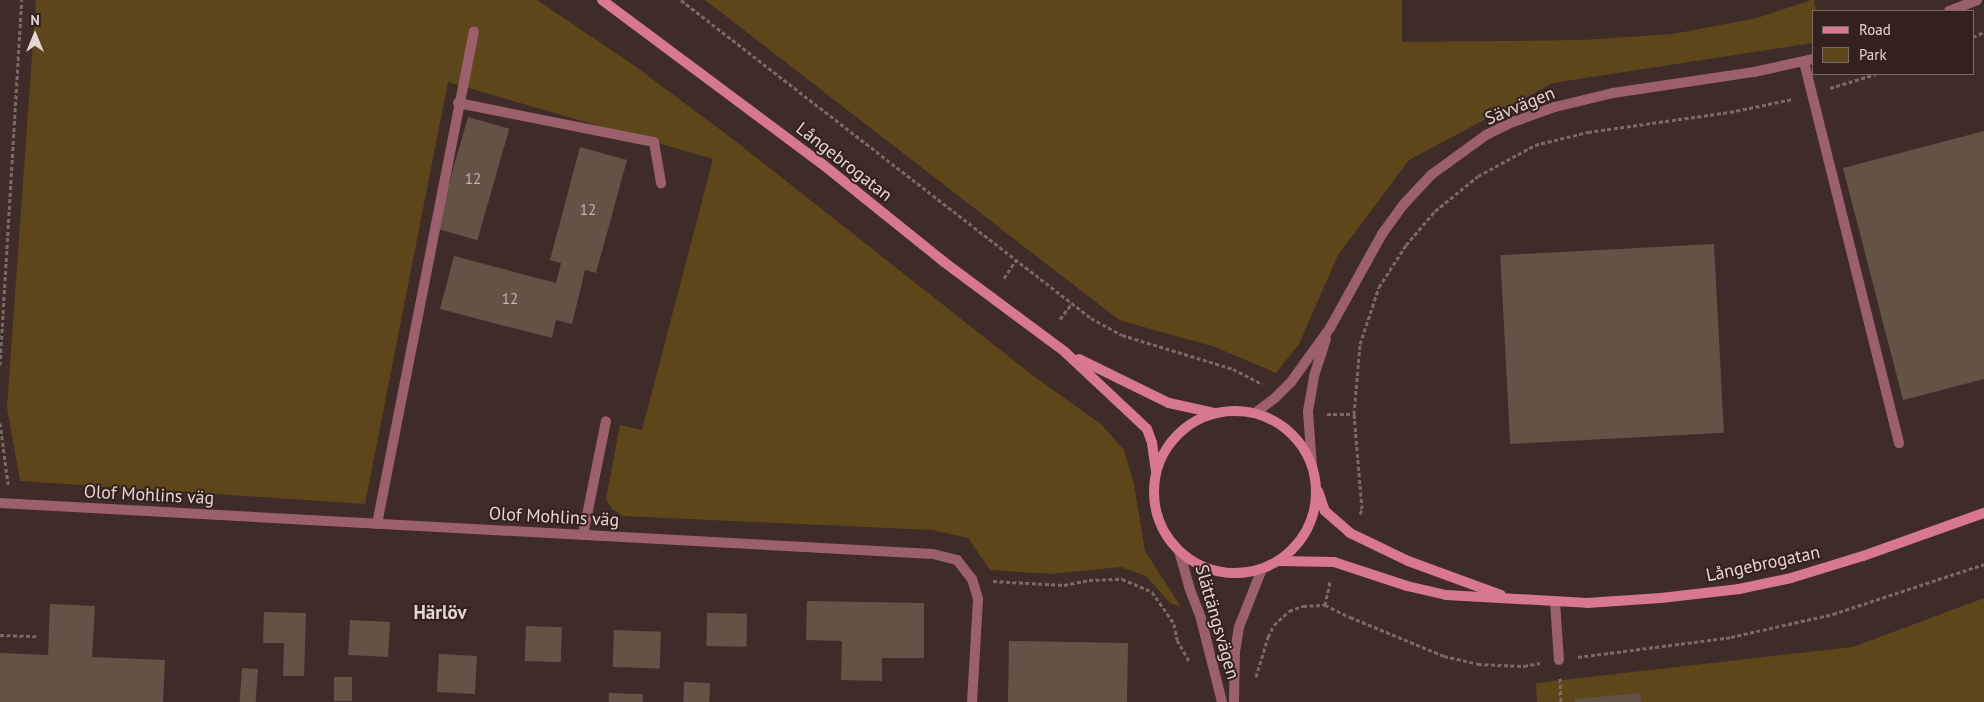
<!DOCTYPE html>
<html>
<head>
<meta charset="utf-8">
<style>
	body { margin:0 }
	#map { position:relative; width:1984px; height:702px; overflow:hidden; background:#3f2b28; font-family:"PT Sans",sans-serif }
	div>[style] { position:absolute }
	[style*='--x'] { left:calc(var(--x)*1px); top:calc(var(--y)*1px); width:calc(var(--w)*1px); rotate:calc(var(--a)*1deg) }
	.green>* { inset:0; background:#5d461a }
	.building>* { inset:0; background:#645247; transform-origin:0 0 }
	.path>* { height:3px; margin-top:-1.5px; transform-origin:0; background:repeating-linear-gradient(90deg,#7b6966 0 4px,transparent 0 6.5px) }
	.service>* { height:10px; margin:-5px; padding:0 5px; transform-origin:5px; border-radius:5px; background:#9c606d }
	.minor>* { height:10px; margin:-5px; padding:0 5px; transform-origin:5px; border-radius:5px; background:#9c606d }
	.tertiary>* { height:10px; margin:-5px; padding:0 5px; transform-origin:5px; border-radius:5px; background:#9c606d }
	.secondary>* { height:10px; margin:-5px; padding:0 5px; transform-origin:5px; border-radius:5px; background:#d7788e }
	.secondary>.ring { margin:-5px; padding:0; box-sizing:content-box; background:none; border:10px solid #d7788e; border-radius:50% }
	span { translate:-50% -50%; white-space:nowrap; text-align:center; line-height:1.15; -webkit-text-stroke:4px #34211e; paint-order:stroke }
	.number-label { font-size:15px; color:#c3b5b1 }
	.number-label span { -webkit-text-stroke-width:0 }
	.street-label { font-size:18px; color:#e3d6d4 }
	.neighbourhood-label { font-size:19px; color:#e3d6d4; font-weight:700 }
	.legend { position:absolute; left:1812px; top:10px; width:162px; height:65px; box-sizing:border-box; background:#34211e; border:1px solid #7a6967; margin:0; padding:6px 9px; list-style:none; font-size:15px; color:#e3d6d4 }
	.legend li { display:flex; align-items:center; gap:10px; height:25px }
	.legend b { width:25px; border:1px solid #7a6967 }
	.north { position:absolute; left:10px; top:10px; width:50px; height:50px; -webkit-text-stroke:4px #34211e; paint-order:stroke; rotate:0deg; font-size:14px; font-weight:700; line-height:20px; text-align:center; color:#e3d6d4 }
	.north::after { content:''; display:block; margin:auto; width:18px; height:22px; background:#e3d6d4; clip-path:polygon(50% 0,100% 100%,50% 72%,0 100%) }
</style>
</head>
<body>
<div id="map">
	<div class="green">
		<i style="clip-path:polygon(36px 0,537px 0,632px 64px,734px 140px,1036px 378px,1101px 424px,1124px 450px,1134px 484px,1145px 551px,1181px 607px,1170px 603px,1146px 576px,1121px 567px,1051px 574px,990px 570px,968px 538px,932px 530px,623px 516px,612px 509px,606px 499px,620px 425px,642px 430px,713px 159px,448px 82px,365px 504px,20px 481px,7px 407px)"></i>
		<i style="clip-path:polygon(705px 0,1402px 0,1402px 42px,1583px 40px,1673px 34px,1757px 18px,1811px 0,1814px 0,1816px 11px,1813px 11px,1813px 43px,1553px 83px,1409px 160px,1338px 255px,1299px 344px,1276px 373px,1215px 347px,1119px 320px)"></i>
		<i style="clip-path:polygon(1984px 598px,1984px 702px,1537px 702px,1536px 683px,1853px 647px)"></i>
	</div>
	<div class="building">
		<i style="left:468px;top:117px;width:43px;height:116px;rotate:16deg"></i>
		<i style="clip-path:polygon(1984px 131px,1984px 379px,1903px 400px,1843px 168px)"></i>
		<i style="clip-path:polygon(580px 147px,627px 160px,596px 273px,585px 270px,572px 324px,556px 320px,552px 338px,440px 309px,454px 256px,556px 283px,561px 263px,550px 260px)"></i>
		<i style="left:1714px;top:244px;width:189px;height:214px;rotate:87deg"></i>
		<i style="clip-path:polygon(807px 601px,924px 603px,924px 658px,882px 658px,882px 681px,841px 680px,842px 641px,806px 640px)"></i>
		<i style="clip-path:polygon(50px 604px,95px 606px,92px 657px,165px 660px,163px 702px,0 702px,0 653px,48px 655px)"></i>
		<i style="clip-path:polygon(264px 612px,306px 613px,304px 676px,283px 676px,284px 643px,263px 643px)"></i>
		<i style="left:707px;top:613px;width:40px;height:33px;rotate:1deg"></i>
		<i style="left:350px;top:620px;width:40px;height:35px;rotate:3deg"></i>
		<i style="left:526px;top:626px;width:36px;height:35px;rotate:2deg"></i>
		<i style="left:614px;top:630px;width:47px;height:37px;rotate:2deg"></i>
		<i style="left:1009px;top:641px;width:119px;height:61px;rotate:1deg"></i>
		<i style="left:439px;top:654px;width:38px;height:38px;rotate:3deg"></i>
		<i style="left:242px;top:668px;width:16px;height:34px;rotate:4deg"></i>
		<i style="left:334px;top:677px;width:18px;height:24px"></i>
		<i style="left:684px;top:682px;width:26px;height:20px;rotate:2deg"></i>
		<i style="left:609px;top:693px;width:34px;height:9px;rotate:2deg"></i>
		<i style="clip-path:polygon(1640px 693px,1641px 702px,1575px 702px,1575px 699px)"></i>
	</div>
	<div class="path">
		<i style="--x:681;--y:0;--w:519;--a:37.8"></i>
		<i style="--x:1091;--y:318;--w:35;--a:29"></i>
		<i style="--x:1122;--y:335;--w:116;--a:17"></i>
		<i style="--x:1233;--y:369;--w:33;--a:27"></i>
		<i style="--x:1973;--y:37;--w:12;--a:-24"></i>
		<i style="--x:1830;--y:88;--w:48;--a:-16.9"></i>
		<i style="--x:1004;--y:278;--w:22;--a:-56"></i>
		<i style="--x:1060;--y:319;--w:20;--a:-53"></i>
		<i style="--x:0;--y:365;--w:366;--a:-86.6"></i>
		<i style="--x:1327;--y:414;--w:27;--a:0"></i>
		<i style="--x:0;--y:423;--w:62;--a:82.5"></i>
		<i style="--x:1360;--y:514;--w:5;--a:-68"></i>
		<i style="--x:1362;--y:509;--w:95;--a:-94.8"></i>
		<i style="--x:1354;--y:414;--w:70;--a:-85.1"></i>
		<i style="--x:1360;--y:344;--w:60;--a:-71.6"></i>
		<i style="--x:1379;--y:287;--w:50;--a:-57.3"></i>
		<i style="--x:1406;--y:245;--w:45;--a:-49.5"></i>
		<i style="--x:1435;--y:211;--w:55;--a:-39.1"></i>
		<i style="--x:1478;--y:176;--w:65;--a:-28.5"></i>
		<i style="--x:1535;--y:145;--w:55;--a:-13.8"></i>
		<i style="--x:1588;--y:132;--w:143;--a:-8"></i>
		<i style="--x:1730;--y:112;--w:64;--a:-11.7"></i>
		<i style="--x:993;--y:581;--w:71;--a:3.2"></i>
		<i style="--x:1064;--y:585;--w:25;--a:-11"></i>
		<i style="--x:1089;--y:580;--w:33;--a:-2"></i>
		<i style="--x:1122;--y:579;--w:33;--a:23"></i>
		<i style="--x:1152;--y:592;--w:39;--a:55"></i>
		<i style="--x:1174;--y:624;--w:16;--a:79"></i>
		<i style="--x:1177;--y:640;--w:24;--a:60"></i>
		<i style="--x:1325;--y:605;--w:25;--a:-78"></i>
		<i style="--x:0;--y:635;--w:38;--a:2"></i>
		<i style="--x:1578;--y:657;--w:154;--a:-7.4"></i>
		<i style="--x:1731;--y:637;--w:105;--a:-12.7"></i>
		<i style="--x:1833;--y:614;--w:159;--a:-18.3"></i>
		<i style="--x:1256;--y:677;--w:42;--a:-73.3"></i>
		<i style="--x:1268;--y:637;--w:13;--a:-63"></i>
		<i style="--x:1274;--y:625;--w:21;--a:-43"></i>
		<i style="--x:1289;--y:611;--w:15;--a:-20"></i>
		<i style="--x:1303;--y:606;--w:22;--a:-3"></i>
		<i style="--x:1325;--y:605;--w:28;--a:26"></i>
		<i style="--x:1350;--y:617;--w:102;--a:22.5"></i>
		<i style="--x:1444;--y:656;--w:35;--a:13"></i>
		<i style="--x:1478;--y:664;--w:46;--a:2.5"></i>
		<i style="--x:1524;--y:666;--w:16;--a:-11"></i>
		<i style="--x:1560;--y:678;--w:24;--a:88"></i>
	</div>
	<div class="service">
		<i style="--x:1804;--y:62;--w:393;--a:76"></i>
		<i style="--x:458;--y:103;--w:200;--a:11.3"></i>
		<i style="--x:654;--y:142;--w:42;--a:80.3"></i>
		<i style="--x:377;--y:524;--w:502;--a:-78.87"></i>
		<i style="--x:583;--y:535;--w:116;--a:-78.6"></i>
		<i style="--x:1555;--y:602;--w:58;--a:86.1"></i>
	</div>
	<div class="minor">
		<i style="--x:1949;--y:11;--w:30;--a:-21"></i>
		<i style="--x:1255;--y:413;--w:25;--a:-37"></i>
		<i style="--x:1275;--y:398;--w:23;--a:-45"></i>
		<i style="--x:1291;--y:382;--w:67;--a:-54.2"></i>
		<i style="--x:1330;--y:328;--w:107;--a:-61"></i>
		<i style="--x:1382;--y:234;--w:37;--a:-54"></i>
		<i style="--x:1404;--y:204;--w:40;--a:-47"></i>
		<i style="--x:1431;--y:175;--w:68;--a:-36"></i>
		<i style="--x:1486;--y:135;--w:30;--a:-26"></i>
		<i style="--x:1513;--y:122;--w:45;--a:-19.7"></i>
		<i style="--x:1555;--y:107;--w:60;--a:-13.6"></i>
		<i style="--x:1613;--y:93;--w:143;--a:-8.5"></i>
		<i style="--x:1754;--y:72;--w:60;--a:-12.4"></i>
		<i style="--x:1312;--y:466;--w:55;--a:-94.2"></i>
		<i style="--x:1308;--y:411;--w:36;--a:-80"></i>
		<i style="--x:1314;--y:376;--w:39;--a:-72"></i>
		<i style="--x:0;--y:503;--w:934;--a:3.13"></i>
		<i style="--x:933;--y:554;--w:25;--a:14"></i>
		<i style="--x:957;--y:560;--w:24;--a:52"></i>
		<i style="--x:972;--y:579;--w:21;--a:73"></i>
		<i style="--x:978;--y:599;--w:103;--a:93.3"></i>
	</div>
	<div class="tertiary">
		<i style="--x:1179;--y:551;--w:37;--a:74"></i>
		<i style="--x:1189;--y:587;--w:34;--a:69"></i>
		<i style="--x:1201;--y:619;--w:86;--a:75.8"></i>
		<i style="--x:1234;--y:702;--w:50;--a:-88.9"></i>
		<i style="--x:1235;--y:652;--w:25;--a:-81"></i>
		<i style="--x:1239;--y:627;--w:62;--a:-68.4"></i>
	</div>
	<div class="secondary">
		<i style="--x:602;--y:0;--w:273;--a:36.7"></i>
		<i style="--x:821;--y:163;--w:158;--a:38.8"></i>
		<i style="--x:944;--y:262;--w:151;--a:36.6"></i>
		<i style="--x:1065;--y:352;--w:112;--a:43.2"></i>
		<i style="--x:1147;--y:429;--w:15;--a:70"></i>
		<i style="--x:1152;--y:443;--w:27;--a:82"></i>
		<i style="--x:1079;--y:359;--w:100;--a:26.1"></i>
		<i style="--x:1169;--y:403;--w:46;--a:12.5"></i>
		<i class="ring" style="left:1154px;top:411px;width:152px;height:152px"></i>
		<i style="--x:1318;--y:491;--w:21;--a:71"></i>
		<i style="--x:1325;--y:511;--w:33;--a:41"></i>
		<i style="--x:1350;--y:533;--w:64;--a:25.8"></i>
		<i style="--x:1408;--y:561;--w:99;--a:20.1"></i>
		<i style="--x:1278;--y:561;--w:56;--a:1"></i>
		<i style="--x:1334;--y:562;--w:77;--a:18.2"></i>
		<i style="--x:1407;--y:586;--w:40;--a:13"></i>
		<i style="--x:1446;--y:595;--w:141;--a:3.2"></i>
		<i style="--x:1587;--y:603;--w:74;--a:-3.9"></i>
		<i style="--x:1661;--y:598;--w:79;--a:-6.6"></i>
		<i style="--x:1739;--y:589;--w:53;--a:-11.9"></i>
		<i style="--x:1791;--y:578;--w:75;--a:-17"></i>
		<i style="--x:1863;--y:556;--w:128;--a:-19.6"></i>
	</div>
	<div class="number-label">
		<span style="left:473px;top:179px">12</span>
		<span style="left:588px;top:210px">12</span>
		<span style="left:510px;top:299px">12</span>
	</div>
	<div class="street-label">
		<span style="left:1520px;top:106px;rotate:-22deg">Sävvägen</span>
		<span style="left:844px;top:162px;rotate:38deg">Långebrogatan</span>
		<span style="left:149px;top:495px;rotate:3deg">Olof Mohlins väg</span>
		<span style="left:554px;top:517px;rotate:3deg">Olof Mohlins väg</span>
		<span style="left:1763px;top:564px;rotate:-12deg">Långebrogatan</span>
		<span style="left:1217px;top:622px;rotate:74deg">Slättängsvägen</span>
	</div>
	<div class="neighbourhood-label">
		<span style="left:440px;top:613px">Härlöv</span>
	</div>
	<ul class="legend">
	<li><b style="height:6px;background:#d7788e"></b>Road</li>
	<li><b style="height:14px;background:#5d461a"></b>Park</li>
	</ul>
	<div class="north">N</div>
</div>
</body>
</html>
